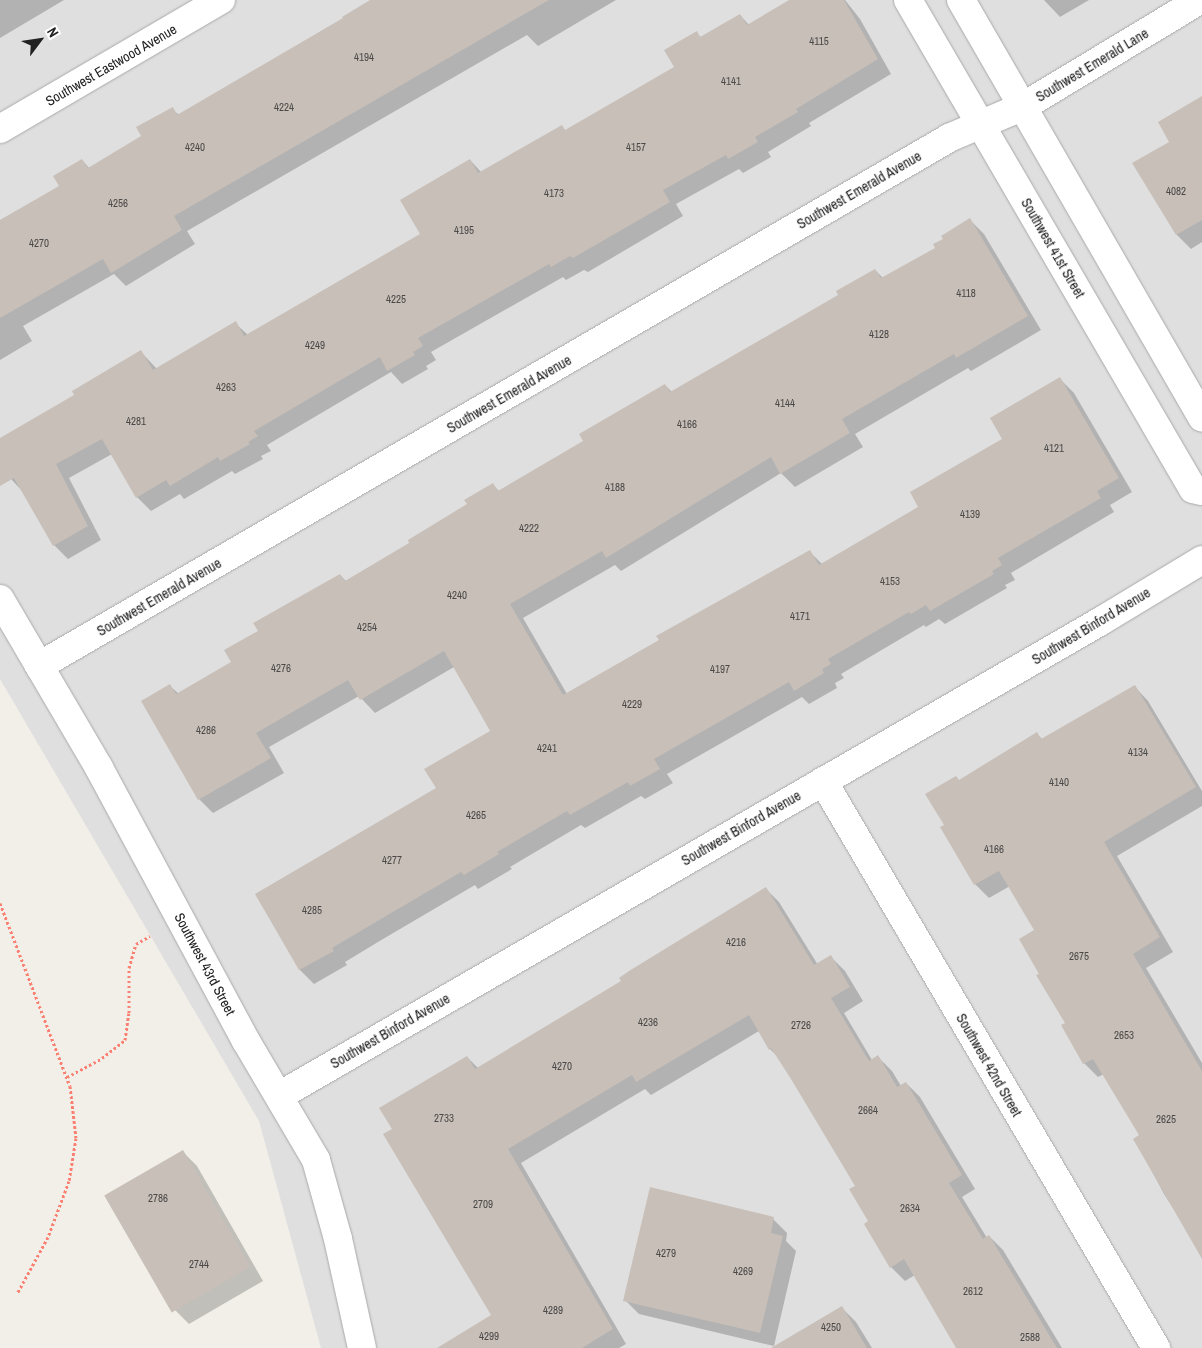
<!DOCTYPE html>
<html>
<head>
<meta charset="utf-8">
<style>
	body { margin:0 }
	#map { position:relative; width:1202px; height:1348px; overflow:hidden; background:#f2efe9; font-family:"Archivo Narrow",sans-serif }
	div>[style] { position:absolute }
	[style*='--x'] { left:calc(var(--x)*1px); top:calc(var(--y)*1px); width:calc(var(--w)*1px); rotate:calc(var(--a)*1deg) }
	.residential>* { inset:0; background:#e0dfdf }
	.shadow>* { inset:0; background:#0003 }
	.building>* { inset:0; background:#c7bfb8; transform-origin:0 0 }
	.path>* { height:3px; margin-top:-1.5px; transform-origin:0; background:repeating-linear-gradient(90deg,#fa8072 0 2.5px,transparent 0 5px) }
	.roads { filter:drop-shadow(0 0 1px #a9a9a9) drop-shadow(0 0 1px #a9a9a9) }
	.minor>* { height:28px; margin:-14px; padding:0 14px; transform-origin:14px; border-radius:14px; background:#fff }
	span { translate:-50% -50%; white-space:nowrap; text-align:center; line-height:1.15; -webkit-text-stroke:4px #fff; paint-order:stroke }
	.number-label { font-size:11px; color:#4b4948 }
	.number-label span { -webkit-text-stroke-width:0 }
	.street-label { font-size:14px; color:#222 }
	.north { position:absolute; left:15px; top:15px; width:50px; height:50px; -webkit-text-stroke:4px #fff; paint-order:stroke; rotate:59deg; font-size:14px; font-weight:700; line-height:20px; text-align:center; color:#222 }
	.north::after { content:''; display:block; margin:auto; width:18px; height:22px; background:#222; clip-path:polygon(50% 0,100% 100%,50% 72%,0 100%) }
</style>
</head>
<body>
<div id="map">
	<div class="residential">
		<i style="clip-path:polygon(0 0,1202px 0,1202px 1348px,321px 1348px,259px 1121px,0 679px)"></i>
	</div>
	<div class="shadow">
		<i style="clip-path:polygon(0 0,64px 0,0 38px)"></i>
		<i style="clip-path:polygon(375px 0,616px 0,538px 46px,527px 35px,187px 231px,195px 244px,126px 286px,114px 274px,23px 326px,32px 341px,0 360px,0 222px,61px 186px,82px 160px,90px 169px,143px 137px,172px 109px,179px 115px)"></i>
		<i style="clip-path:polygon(791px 0,845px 0,860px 19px,891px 74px,809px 123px,811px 126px,768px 152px,771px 157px,743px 173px,739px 169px,676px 204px,683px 216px,588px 272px,584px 270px,566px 280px,563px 277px,431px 352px,436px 360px,426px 366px,428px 369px,402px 384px,391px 372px,267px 445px,271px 451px,261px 456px,263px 459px,235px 474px,232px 471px,184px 499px,180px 494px,151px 511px,137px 497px,112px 454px,69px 478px,101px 540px,68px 559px,54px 545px,24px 493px,11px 479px,0 461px,0 440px,76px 395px,141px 352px,157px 369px,235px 323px,248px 335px,422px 234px,470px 160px,482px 173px,562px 127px,566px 131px,676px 67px,696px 33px,702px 38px,740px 15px,749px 25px)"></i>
		<i style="clip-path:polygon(1044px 0,1089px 0,1060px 17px)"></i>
		<i style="clip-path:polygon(1202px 108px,1202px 242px,1191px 249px,1177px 235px,1134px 163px,1171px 142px)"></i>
		<i style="clip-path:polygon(970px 220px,984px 234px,1041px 330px,971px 371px,968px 368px,855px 434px,863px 447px,795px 487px,781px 473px,621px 571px,615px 565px,523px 618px,567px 694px,810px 552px,823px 565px,920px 508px,1003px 439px,1060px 379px,1074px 393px,1132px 492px,1110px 505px,1114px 512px,1011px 573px,1015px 580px,1005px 585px,1007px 588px,945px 624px,939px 619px,926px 627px,924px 625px,841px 674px,844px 678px,835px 683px,837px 688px,809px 704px,802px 697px,667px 774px,673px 783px,645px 799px,641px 796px,585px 828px,581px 825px,510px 867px,512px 869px,478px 889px,475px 885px,383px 939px,345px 962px,347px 965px,314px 984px,300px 970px,256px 895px,438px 788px,491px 731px,454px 667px,375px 713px,359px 696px,269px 747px,284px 773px,213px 813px,199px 799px,170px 686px,179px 694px,233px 663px,260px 631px,340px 575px,346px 581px,411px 543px,469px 505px,493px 485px,499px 491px,584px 442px,665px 385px,672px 392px,840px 295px,875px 270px,883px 278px,937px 249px,945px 239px)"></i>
		<i style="clip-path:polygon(1135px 687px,1148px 701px,1202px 791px,1202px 806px,1117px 856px,1173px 952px,1146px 968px,1202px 1063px,1202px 1253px,1164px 1194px,1135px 1139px,1141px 1136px,1104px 1074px,1098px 1077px,1084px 1063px,1067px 1023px,1035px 930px,1010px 886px,989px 898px,975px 884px,942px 828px,946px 826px,959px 781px,1037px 734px,1043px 740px)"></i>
		<i style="clip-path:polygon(765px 888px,779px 902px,818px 965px,831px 957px,845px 971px,863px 1001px,844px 1013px,872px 1060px,878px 1057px,892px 1071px,901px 1086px,906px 1083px,920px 1097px,975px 1189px,962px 1197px,987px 1238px,989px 1236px,1003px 1250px,1062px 1348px,958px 1348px,915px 1275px,905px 1281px,891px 1267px,857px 1186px,779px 1058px,770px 1049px,759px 1031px,651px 1095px,645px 1089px,521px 1163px,626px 1344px,619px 1348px,472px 1348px,493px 1316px,393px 1130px,467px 1057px,478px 1068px,623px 982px)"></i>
		<i style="clip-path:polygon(183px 1152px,197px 1166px,263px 1281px,189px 1324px,175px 1310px)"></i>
		<i style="clip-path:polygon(773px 1219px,787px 1233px,786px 1241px,796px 1251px,774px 1346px,639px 1314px,625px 1300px)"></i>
		<i style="clip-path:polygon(842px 1308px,856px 1322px,872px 1348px,774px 1348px)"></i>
	</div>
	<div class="building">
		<i style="clip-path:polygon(370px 0,549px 0,174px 216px,182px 230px,111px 273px,103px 259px,0 318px,0 220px,59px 186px,53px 176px,82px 159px,88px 168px,141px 136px,136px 127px,173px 107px,177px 115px,343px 18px,342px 17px)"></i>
		<i style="clip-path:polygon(789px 0,844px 0,878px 59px,796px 109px,798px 112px,755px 137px,758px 142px,728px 159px,726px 155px,663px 190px,670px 202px,573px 258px,570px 256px,551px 267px,549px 264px,418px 338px,423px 346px,413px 352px,415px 355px,387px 371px,380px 357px,254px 431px,258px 436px,248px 442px,250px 444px,220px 461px,218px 457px,170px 486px,166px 480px,136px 498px,102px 439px,56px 464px,88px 526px,53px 546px,14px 478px,0 486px,0 438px,74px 395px,72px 391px,141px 350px,153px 370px,236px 321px,244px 336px,420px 234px,400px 200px,470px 159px,478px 173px,562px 125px,565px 130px,674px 67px,664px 50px,697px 31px,700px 37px,740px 14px,747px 25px)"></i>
		<i style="clip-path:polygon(1202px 96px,1202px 220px,1176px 235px,1132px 163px,1169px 142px,1158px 122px)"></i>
		<i style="clip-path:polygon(970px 218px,1028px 316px,956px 358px,954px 354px,842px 419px,850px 433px,780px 474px,771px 457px,606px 558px,602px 551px,510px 604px,563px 695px,659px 640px,656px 636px,810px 550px,819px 565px,918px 507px,910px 492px,1002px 439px,990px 418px,1060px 377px,1119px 478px,1097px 491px,1101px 498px,998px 558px,1002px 565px,992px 571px,994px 574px,930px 611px,926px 605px,911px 614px,909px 612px,828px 659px,831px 664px,822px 669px,824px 673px,794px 691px,789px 682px,654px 759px,660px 769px,630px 786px,628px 782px,570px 815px,567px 811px,497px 852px,499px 854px,464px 875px,461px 872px,369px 926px,332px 948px,334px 951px,299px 970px,255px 894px,436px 788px,424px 769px,490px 731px,481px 715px,444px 651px,360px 700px,348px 680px,256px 733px,271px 758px,198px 800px,141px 701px,170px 684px,176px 694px,231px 662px,224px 650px,258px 631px,253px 623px,340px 574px,345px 581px,409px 543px,408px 540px,467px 504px,464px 500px,493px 483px,498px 491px,583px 441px,579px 434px,665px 384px,670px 392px,838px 295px,836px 291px,875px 269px,881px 278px,935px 248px,933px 244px,943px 239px,941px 236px)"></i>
		<i style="clip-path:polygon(1135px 685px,1196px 787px,1104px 842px,1160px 937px,1133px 954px,1202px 1071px,1202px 1259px,1133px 1139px,1139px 1135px,1093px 1059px,1083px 1064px,1061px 1025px,1065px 1023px,1036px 975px,1039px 974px,1019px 939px,1034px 930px,999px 871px,974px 885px,940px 827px,944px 825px,925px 794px,956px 776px,959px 780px,1037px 732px,1041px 739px)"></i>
		<i style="clip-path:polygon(766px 887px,814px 965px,831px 955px,850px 987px,831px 998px,869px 1061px,878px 1055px,897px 1087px,906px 1082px,962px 1175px,949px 1183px,983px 1239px,989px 1235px,1057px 1348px,956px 1348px,904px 1259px,890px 1268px,864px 1224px,868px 1221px,849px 1189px,855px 1186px,791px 1079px,771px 1048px,769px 1050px,749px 1015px,636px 1082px,632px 1075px,508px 1149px,613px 1329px,582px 1348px,437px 1348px,491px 1315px,383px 1134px,392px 1129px,379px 1108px,467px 1056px,475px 1069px,621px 981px,619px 978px,629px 971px)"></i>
		<i style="left:183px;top:1150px;width:135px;height:91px;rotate:60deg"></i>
		<i style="clip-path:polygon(650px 1187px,774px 1217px,771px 1233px,783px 1236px,760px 1333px,623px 1301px)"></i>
		<i style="clip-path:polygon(842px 1306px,867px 1348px,771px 1348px)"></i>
	</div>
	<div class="path">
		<i style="--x:0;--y:903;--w:196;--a:69.1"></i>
		<i style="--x:70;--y:1086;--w:52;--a:83.4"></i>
		<i style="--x:76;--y:1138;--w:44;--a:99.2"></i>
		<i style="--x:69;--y:1181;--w:60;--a:110.6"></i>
		<i style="--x:48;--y:1237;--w:63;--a:118.6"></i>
		<i style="--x:67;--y:1077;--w:40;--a:-28"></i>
		<i style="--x:102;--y:1058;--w:29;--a:-38"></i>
		<i style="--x:125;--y:1040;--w:27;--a:-82"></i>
		<i style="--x:129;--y:1013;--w:45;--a:-90"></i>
		<i style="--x:129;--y:968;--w:25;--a:-74"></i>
		<i style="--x:136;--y:944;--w:16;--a:-30"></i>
	</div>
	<div class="roads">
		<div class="minor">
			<i style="--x:908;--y:0;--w:566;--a:59.77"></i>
			<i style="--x:1193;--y:489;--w:9;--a:13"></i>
			<i style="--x:961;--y:0;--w:482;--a:60"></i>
			<i style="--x:0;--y:129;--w:256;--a:-30.3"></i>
			<i style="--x:0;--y:599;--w:196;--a:59.6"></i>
			<i style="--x:99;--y:768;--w:310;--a:61.7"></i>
			<i style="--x:246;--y:1041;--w:138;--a:59.5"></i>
			<i style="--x:316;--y:1160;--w:82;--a:74.4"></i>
			<i style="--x:338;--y:1239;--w:112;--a:77.6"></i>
			<i style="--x:39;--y:666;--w:1052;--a:-30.12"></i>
			<i style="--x:949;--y:138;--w:82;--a:-23.1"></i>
			<i style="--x:1024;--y:106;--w:205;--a:-31.1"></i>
			<i style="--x:823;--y:781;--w:658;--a:59.57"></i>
			<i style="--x:279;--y:1096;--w:949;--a:-30.02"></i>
			<i style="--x:1101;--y:621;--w:118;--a:-31.1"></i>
		</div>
	</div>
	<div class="number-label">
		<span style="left:819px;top:41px">4115</span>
		<span style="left:364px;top:57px">4194</span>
		<span style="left:731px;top:81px">4141</span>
		<span style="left:284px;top:107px">4224</span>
		<span style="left:195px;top:147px">4240</span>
		<span style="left:636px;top:147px">4157</span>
		<span style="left:1176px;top:191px">4082</span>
		<span style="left:554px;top:193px">4173</span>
		<span style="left:118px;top:203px">4256</span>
		<span style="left:464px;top:230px">4195</span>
		<span style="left:39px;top:243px">4270</span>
		<span style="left:966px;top:293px">4118</span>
		<span style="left:396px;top:299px">4225</span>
		<span style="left:879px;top:334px">4128</span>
		<span style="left:315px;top:345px">4249</span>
		<span style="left:226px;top:387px">4263</span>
		<span style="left:785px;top:403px">4144</span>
		<span style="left:136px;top:421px">4281</span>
		<span style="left:687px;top:424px">4166</span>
		<span style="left:1054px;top:448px">4121</span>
		<span style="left:615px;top:487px">4188</span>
		<span style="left:970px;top:514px">4139</span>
		<span style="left:529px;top:528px">4222</span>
		<span style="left:890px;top:581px">4153</span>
		<span style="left:457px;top:595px">4240</span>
		<span style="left:800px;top:616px">4171</span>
		<span style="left:367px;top:627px">4254</span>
		<span style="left:281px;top:668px">4276</span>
		<span style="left:720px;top:669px">4197</span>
		<span style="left:632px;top:704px">4229</span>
		<span style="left:206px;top:730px">4286</span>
		<span style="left:547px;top:748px">4241</span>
		<span style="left:1138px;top:752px">4134</span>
		<span style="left:1059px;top:782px">4140</span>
		<span style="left:476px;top:815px">4265</span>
		<span style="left:994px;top:849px">4166</span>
		<span style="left:392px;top:860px">4277</span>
		<span style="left:312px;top:910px">4285</span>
		<span style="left:736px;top:942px">4216</span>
		<span style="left:1079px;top:956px">2675</span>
		<span style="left:648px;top:1022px">4236</span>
		<span style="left:801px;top:1025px">2726</span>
		<span style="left:1124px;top:1035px">2653</span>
		<span style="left:562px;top:1066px">4270</span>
		<span style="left:868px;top:1110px">2664</span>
		<span style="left:444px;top:1118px">2733</span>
		<span style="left:1166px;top:1119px">2625</span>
		<span style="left:158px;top:1198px">2786</span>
		<span style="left:483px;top:1204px">2709</span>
		<span style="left:910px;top:1208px">2634</span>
		<span style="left:666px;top:1253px">4279</span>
		<span style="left:199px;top:1264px">2744</span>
		<span style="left:743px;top:1271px">4269</span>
		<span style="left:973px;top:1291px">2612</span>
		<span style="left:553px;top:1310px">4289</span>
		<span style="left:831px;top:1327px">4250</span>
		<span style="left:489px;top:1336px">4299</span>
		<span style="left:1030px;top:1337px">2588</span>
	</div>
	<div class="street-label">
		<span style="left:111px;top:65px;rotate:-30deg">Southwest Eastwood Avenue</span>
		<span style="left:1092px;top:65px;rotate:-31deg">Southwest Emerald Lane</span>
		<span style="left:859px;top:190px;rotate:-30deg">Southwest Emerald Avenue</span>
		<span style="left:1053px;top:248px;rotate:60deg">Southwest 41st Street</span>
		<span style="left:509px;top:394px;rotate:-30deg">Southwest Emerald Avenue</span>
		<span style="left:159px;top:597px;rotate:-30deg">Southwest Emerald Avenue</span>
		<span style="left:1091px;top:626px;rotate:-31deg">Southwest Binford Avenue</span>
		<span style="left:741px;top:828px;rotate:-30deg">Southwest Binford Avenue</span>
		<span style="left:205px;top:964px;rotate:62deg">Southwest 43rd Street</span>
		<span style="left:390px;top:1031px;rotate:-30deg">Southwest Binford Avenue</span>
		<span style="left:989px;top:1065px;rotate:60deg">Southwest 42nd Street</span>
	</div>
	<div class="north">N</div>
</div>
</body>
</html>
